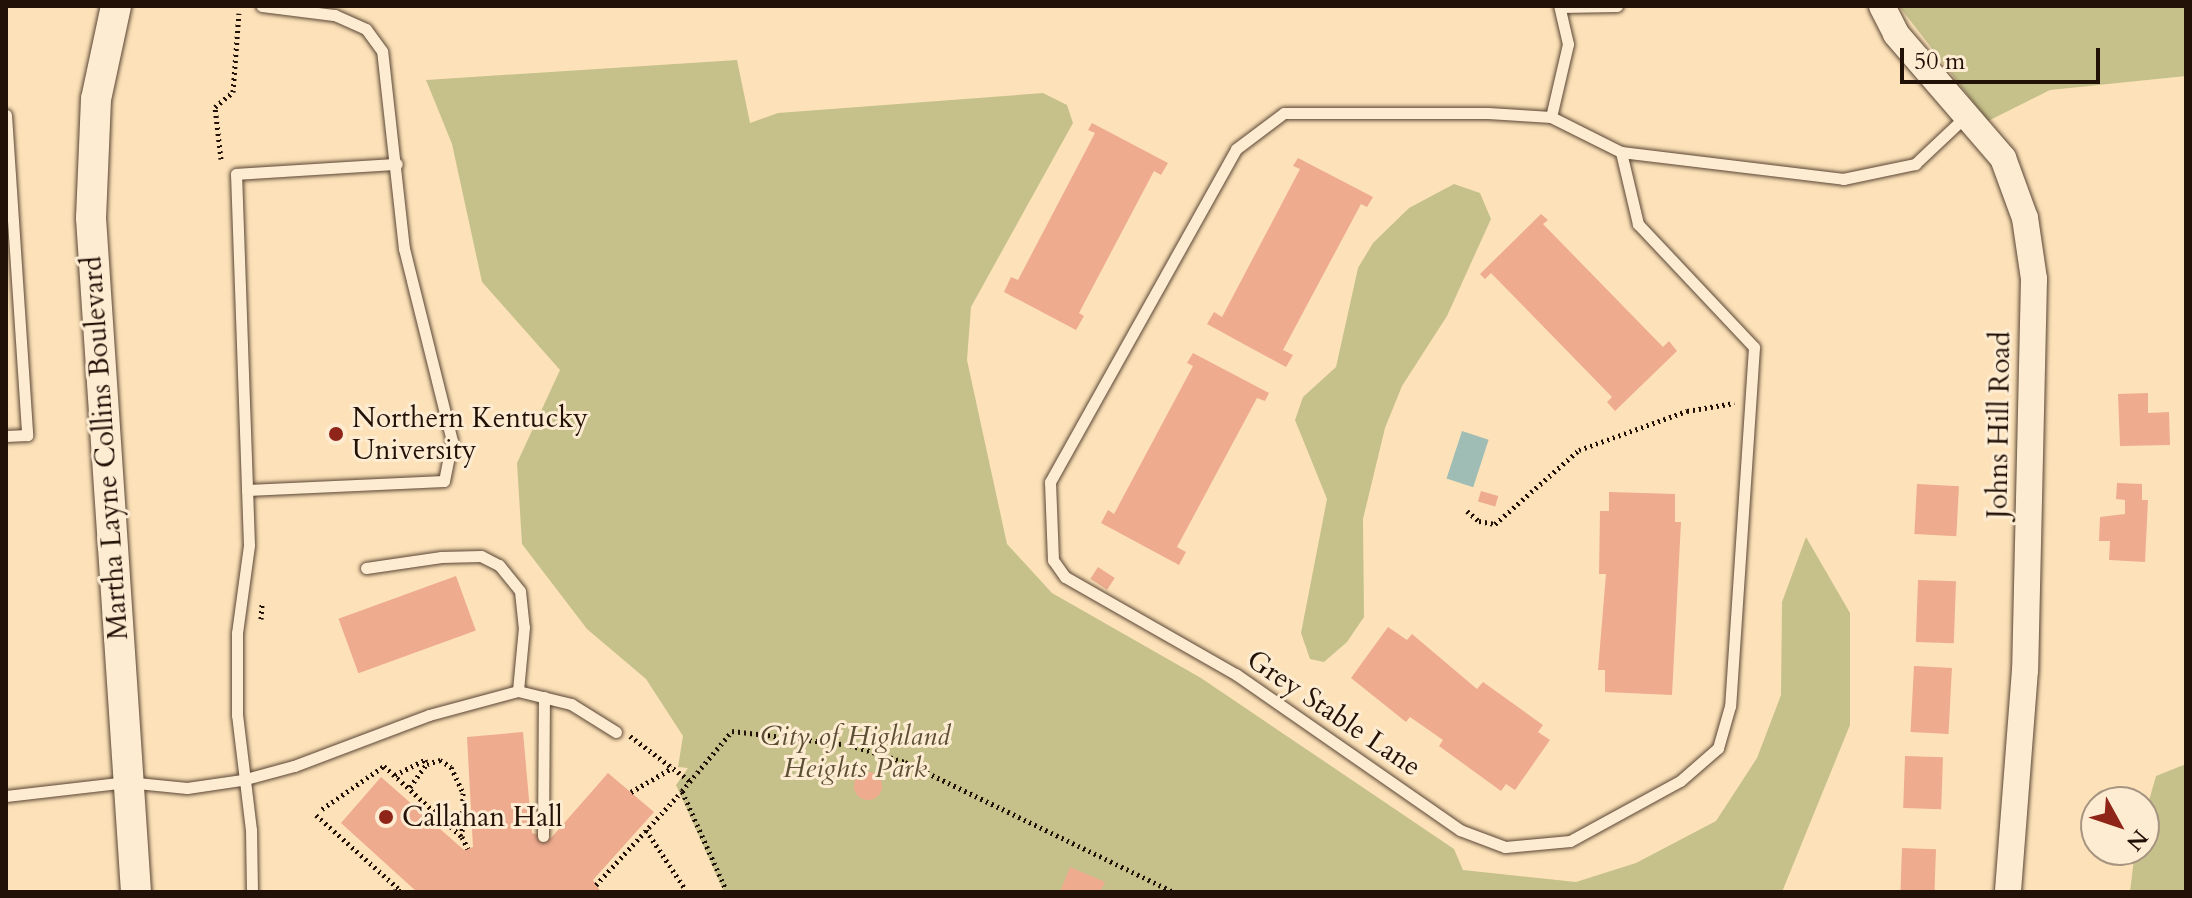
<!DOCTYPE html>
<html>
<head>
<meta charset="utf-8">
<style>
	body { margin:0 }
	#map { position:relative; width:2192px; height:898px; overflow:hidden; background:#fde2b9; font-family:Cardo,serif }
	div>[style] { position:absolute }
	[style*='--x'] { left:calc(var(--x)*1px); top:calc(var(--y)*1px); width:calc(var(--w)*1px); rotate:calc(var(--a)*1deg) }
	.green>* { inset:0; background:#c6c18b }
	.water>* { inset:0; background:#9fbdb4; transform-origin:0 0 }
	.building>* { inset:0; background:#eeab8e; transform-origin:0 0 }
	.round { border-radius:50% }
	.path>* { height:5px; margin-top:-2.5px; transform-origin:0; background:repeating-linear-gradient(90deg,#221107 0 2px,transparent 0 6px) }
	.roads { filter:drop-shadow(0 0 2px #594534) drop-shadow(0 0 2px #594534) }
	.service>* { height:11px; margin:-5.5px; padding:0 5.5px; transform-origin:5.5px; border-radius:5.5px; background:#feecd2 }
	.tertiary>* { height:26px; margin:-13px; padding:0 13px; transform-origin:13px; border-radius:13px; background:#feecd2 }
	.secondary>* { height:30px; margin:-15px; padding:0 15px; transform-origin:15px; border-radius:15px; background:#feecd2 }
	.dots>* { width:22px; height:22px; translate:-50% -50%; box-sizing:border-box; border:4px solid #feecd2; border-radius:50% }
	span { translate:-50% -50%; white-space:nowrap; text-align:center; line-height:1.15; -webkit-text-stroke:6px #feecd2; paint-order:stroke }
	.poi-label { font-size:28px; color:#221107 }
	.left { translate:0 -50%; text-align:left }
	.street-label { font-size:28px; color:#221107 }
	.park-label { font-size:28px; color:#5b4f35; font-style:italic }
	.frame { position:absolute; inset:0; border:8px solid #221107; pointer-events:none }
	.north { position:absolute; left:2080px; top:786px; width:80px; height:80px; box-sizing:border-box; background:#feecd2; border:2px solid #a69481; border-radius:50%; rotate:130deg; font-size:22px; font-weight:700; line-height:32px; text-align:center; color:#221107 }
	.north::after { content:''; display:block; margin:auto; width:28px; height:36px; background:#8f2418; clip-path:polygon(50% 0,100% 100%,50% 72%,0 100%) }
	.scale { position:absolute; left:1900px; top:48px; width:200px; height:36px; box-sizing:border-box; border:4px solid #221107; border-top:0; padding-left:10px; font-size:24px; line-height:28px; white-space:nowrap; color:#221107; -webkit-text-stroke:6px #feecd2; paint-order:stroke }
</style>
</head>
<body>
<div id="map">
	<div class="green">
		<i style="clip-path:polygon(1899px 6px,2186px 6px,2186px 76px,2050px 90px,1988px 121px)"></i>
		<i style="clip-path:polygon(737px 60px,750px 123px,778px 113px,1043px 93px,1067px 105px,1073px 123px,971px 307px,967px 360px,1007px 544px,1052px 593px,1201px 678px,1454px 849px,1463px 870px,1576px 882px,1636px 863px,1716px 821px,1757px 758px,1781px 695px,1782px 602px,1806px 537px,1850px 613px,1850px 725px,1782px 892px,724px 892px,676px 785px,688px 768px,678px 767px,683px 736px,646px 679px,587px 629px,522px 544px,517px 463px,560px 370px,482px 282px,452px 144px,426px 80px)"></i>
		<i style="clip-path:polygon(1454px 184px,1480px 193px,1491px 219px,1447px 316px,1402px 386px,1385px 428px,1363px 519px,1364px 617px,1347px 642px,1324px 662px,1310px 659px,1301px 633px,1327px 499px,1295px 420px,1303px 397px,1336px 367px,1358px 268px,1373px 243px,1409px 208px)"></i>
		<i style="clip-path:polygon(2186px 764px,2186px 892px,2130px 892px,2135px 850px,2144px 850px,2144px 818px,2156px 776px)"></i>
	</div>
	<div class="water">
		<i style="left:1462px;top:431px;width:28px;height:50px;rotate:18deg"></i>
	</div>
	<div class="building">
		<i style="clip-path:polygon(1092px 123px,1168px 163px,1161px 175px,1154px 171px,1079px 313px,1084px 316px,1076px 330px,1004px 292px,1011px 277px,1018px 280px,1095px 133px,1088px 130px)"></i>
		<i style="clip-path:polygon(1298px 158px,1373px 197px,1367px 207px,1361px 204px,1283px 350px,1293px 355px,1286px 367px,1207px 324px,1214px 312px,1222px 317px,1300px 169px,1293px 166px)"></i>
		<i style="clip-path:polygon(1541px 214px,1548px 220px,1543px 224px,1663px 347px,1669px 341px,1677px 351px,1615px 411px,1607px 402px,1612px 397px,1491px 273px,1485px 279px,1480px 274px)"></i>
		<i style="clip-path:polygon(1193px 353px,1269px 393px,1265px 401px,1257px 398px,1177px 547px,1186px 552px,1179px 565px,1101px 523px,1108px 510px,1114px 514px,1193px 366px,1187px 363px)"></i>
		<i style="clip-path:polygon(2148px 393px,2148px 413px,2169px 412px,2170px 445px,2120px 446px,2118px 394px)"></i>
		<i style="clip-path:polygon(2117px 483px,2142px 484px,2142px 500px,2148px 500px,2145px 562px,2109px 560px,2110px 541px,2099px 541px,2100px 517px,2125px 514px,2125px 500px,2116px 499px)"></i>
		<i style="left:1917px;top:484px;width:42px;height:50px;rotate:3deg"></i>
		<i style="left:1481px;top:491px;width:18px;height:11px;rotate:16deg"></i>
		<i style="clip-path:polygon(1609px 492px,1675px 494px,1675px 522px,1681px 522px,1672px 695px,1605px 692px,1605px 670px,1598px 670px,1606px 574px,1599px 574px,1600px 511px,1609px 511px)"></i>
		<i style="left:1098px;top:567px;width:20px;height:14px;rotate:33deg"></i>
		<i style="left:456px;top:576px;width:58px;height:125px;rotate:70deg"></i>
		<i style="left:1918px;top:580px;width:38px;height:62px;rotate:2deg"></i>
		<i style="clip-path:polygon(1388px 627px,1407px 640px,1412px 634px,1477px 689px,1483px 682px,1543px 725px,1538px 732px,1550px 740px,1515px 790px,1506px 784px,1501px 791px,1439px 746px,1443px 740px,1410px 717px,1406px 722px,1351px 678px)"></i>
		<i style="left:1914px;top:666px;width:38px;height:66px;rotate:3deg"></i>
		<i style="clip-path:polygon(523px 732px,532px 833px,551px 838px,608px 773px,654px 812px,593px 880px,601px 892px,417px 892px,341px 823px,381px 777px,464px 850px,473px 847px,467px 737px)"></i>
		<i style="left:1905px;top:756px;width:38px;height:52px;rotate:2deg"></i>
		<i class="round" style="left:854px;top:772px;width:28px;height:28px"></i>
		<i style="left:1902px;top:848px;width:34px;height:44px;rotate:2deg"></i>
		<i style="clip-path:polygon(1070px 867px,1105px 882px,1100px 892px,1060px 892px)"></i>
	</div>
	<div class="path">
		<i style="--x:221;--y:159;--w:52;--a:-96.6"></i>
		<i style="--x:215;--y:107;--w:23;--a:-40"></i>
		<i style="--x:233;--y:92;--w:79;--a:-85.7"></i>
		<i style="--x:1467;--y:511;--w:16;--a:40"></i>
		<i style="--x:1479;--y:521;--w:16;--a:11"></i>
		<i style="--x:1495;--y:524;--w:112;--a:-41.4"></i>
		<i style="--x:1579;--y:450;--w:115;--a:-19.9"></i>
		<i style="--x:1687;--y:411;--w:48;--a:-9.7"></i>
		<i style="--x:261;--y:619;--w:15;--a:-86"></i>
		<i style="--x:630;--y:736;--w:75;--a:36.9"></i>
		<i style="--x:395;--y:775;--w:34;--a:-27"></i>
		<i style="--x:425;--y:760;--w:4;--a:63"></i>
		<i style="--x:410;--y:787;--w:29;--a:-54"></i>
		<i style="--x:427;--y:764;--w:14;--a:-17"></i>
		<i style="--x:440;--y:760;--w:13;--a:32"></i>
		<i style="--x:451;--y:767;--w:29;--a:65"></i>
		<i style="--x:463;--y:793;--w:43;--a:91.3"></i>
		<i style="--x:631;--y:792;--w:48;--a:-30.3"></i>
		<i style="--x:322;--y:809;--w:75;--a:-34.7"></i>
		<i style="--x:384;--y:766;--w:105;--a:42.3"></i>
		<i style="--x:462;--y:837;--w:13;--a:63"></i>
		<i style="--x:316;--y:815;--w:114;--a:41.8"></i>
		<i style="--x:646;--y:830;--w:71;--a:56.5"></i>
		<i style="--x:596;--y:885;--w:127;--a:-47.5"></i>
		<i style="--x:387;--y:892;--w:15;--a:-4"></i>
		<i style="--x:727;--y:892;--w:111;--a:-114"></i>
		<i style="--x:682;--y:791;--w:78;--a:-50.2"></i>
		<i style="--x:732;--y:731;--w:119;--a:6.8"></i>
		<i style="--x:850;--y:745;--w:58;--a:17.2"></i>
		<i style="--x:905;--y:762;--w:299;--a:25.8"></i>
	</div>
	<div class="roads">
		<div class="service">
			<i style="--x:1560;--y:7;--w:57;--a:-1"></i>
			<i style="--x:6;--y:115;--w:321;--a:86.2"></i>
			<i style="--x:27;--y:435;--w:21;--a:177"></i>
			<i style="--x:1551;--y:117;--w:75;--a:-76.9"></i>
			<i style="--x:1568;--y:44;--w:39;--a:-103"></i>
			<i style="--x:1621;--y:152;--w:74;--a:76.7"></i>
			<i style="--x:1638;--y:224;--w:169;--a:46.7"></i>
			<i style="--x:1754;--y:347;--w:360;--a:93.8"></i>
			<i style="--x:1730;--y:706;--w:44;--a:105.9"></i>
			<i style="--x:1718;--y:748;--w:50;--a:139"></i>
			<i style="--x:1680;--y:781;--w:125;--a:151.4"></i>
			<i style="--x:1570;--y:841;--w:65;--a:174.7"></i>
			<i style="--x:1505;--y:847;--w:48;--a:-159.3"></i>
			<i style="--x:1460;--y:830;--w:272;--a:-145.2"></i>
			<i style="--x:1237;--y:675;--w:198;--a:-150.3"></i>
			<i style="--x:1065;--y:577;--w:21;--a:-125"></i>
			<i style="--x:1053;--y:560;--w:78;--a:-92.2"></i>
			<i style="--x:1050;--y:482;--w:381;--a:-60.8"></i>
			<i style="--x:1236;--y:149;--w:60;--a:-36.9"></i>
			<i style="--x:1284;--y:113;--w:204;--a:0"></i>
			<i style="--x:1488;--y:113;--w:63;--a:3.6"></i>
			<i style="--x:1551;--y:117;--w:78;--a:26.6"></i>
			<i style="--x:1621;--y:152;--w:224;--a:6.9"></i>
			<i style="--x:1843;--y:179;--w:74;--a:-11.8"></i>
			<i style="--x:1915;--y:164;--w:71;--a:-43.3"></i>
			<i style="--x:247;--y:490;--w:197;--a:-2.6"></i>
			<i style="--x:444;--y:481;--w:41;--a:-78.7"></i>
			<i style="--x:452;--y:441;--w:198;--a:-104"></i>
			<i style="--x:404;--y:249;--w:199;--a:-96.3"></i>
			<i style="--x:382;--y:51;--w:27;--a:-126"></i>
			<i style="--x:366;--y:29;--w:35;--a:-156"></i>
			<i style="--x:334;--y:15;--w:73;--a:-172.9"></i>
			<i style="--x:366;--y:568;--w:76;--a:-8.3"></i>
			<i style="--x:441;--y:557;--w:40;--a:-1.4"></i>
			<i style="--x:481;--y:556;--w:20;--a:27"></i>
			<i style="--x:499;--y:565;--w:33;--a:51"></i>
			<i style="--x:520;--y:591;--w:36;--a:84"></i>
			<i style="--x:524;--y:627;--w:64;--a:95.4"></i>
			<i style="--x:6;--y:796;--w:122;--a:-6.6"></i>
			<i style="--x:127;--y:782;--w:60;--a:5.7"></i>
			<i style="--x:187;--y:788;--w:56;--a:-8.3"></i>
			<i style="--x:242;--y:780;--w:54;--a:-15.1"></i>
			<i style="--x:294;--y:766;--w:144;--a:-20.7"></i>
			<i style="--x:429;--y:715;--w:92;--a:-15.1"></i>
			<i style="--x:518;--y:691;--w:55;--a:13.8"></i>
			<i style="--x:571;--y:704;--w:53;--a:31.9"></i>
			<i style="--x:543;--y:836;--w:139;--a:-89.6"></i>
			<i style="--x:252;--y:892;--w:62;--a:-90.9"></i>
			<i style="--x:251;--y:830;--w:116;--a:-96.9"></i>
			<i style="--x:237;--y:715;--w:82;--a:-90"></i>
			<i style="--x:237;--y:633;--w:89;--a:-82.2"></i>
			<i style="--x:249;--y:545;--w:371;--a:-92"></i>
			<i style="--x:236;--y:174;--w:161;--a:-3.6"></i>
		</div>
		<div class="tertiary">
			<i style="--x:1882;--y:6;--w:31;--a:63"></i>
			<i style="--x:1896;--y:34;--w:164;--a:49.2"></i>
			<i style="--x:2003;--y:158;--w:64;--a:69.9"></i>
			<i style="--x:2025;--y:218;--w:62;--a:81.6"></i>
			<i style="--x:2034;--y:279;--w:391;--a:91.3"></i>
			<i style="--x:2025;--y:670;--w:223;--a:94.4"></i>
		</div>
		<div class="secondary">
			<i style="--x:116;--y:6;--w:95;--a:102.1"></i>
			<i style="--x:96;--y:99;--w:119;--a:92.4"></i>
			<i style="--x:91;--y:218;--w:676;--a:86.18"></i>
		</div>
	</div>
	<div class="dots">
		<i style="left:336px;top:434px;background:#8f2418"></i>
		<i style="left:386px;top:817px;background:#8f2418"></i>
	</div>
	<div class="poi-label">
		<span class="left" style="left:352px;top:434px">Northern Kentucky<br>University</span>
		<span class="left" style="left:402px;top:817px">Callahan Hall</span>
	</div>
	<div class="street-label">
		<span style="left:1999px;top:425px;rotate:-89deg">Johns Hill Road</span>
		<span style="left:105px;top:448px;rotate:-94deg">Martha Layne Collins Boulevard</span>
		<span style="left:1334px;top:713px;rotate:34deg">Grey Stable Lane</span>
	</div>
	<div class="park-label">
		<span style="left:855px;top:752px">City of Highland<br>Heights Park</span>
	</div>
	<div class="frame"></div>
	<div class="north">N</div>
	<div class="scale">50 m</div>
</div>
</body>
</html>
